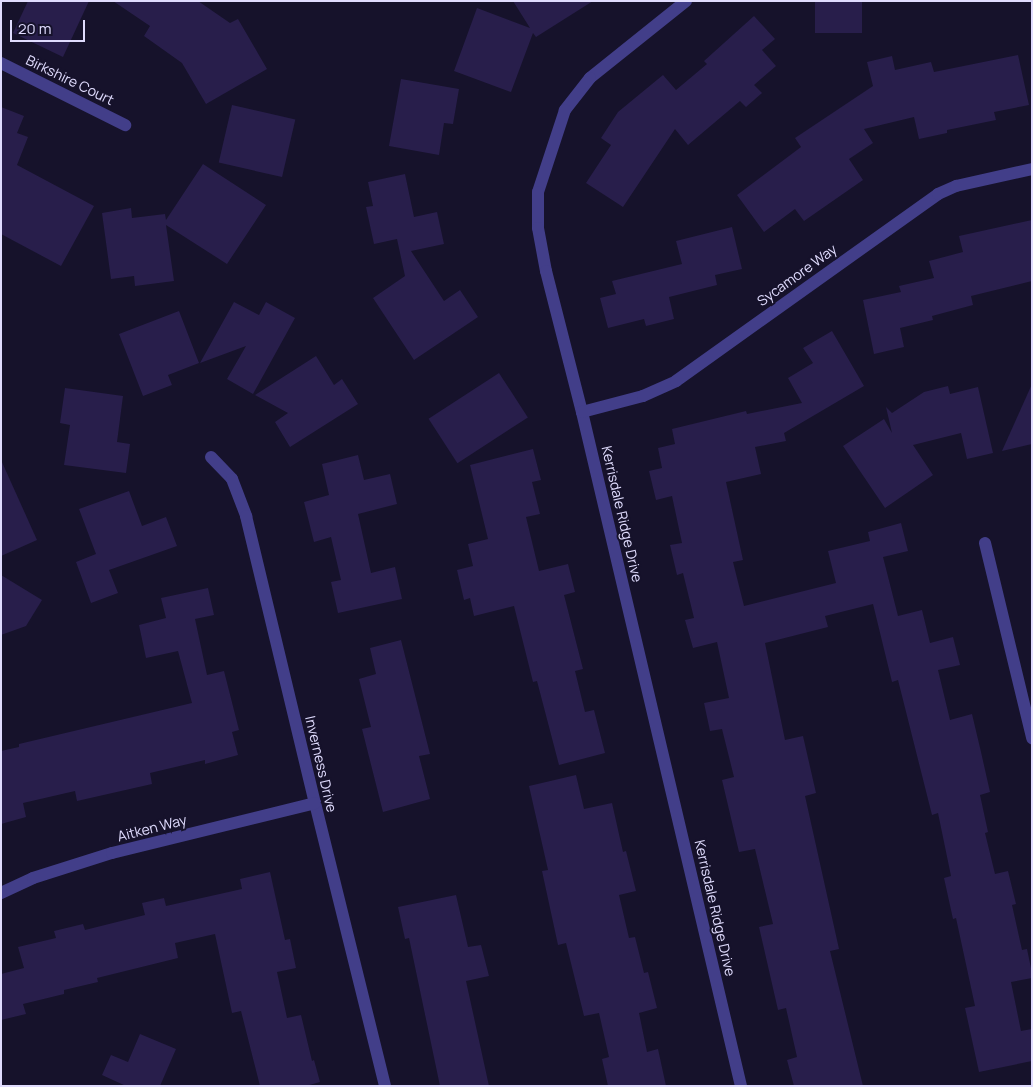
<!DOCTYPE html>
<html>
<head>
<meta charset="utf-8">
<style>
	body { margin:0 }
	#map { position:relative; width:1033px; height:1087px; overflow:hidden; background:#16122b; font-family:Manrope,sans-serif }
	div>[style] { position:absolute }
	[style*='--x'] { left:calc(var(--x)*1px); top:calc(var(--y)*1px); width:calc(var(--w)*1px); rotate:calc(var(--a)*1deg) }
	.building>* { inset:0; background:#281e4b; transform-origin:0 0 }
	.street>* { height:12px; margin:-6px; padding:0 6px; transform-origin:6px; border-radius:6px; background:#423e89 }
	span { translate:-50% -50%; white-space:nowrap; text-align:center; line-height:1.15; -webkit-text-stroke:4px #16122b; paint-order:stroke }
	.street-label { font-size:14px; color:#e0dcfe }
	.frame { position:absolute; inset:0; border:2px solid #e0dcfe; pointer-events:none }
	.scale { position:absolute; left:10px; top:20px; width:75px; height:22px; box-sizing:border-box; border:2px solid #e0dcfe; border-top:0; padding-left:6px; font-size:15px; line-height:18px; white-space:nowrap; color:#e0dcfe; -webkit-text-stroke:4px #16122b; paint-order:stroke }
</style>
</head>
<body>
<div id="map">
	<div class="building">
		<i style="clip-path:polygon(28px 1px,89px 1px,63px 57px,13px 33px)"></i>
		<i style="clip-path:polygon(113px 1px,198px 1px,230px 23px,238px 19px,267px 69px,206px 104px,182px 63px,144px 36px,150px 26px)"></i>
		<i style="clip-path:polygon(513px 1px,593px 1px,536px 37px,533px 33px,511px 92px,454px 71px,477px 8px,530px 28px)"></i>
		<i style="left:815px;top:1px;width:47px;height:32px"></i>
		<i style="clip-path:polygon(754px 16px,775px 39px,762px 50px,776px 66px,754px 85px,762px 93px,746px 107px,740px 101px,688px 145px,675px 129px,623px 207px,586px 183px,611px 145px,601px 138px,618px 112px,663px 75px,676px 90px,707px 64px,704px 61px)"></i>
		<i style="clip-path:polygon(1018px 55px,1029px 105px,994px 112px,996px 120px,947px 130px,947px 133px,919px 139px,914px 117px,864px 129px,873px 143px,849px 159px,863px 180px,804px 221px,795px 209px,764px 232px,737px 195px,801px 147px,795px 138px,873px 86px,867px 62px,892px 56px,895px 70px,931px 62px,934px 72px)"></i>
		<i style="clip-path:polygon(401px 79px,459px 89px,453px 124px,444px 123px,439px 155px,389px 146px)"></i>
		<i style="left:232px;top:105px;width:65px;height:59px;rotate:13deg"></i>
		<i style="clip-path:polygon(1px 107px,24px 116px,17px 133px,28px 137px,17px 165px,94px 206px,61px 266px,1px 234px)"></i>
		<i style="clip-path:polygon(203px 164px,266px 205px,227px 264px,166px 225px,174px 281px,135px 286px,134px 276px,111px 279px,102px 213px,131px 208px,132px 218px,165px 214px,166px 220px)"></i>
		<i style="clip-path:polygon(405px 174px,414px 217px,437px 212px,444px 244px,411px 251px,444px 301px,460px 290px,478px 317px,414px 360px,373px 298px,405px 276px,397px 239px,374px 244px,366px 207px,373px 206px,368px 182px)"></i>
		<i style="clip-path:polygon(1032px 220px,1032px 281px,971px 296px,973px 305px,932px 316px,933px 320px,900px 328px,904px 347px,874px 354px,863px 300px,901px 292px,899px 286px,934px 278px,929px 261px,963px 252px,959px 236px)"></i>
		<i style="clip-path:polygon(732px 227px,742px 269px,715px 275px,717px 285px,669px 297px,674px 319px,646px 326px,644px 319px,608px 328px,600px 298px,616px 294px,612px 281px,682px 264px,676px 241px)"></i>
		<i style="clip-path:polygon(234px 302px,259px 315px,266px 302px,295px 318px,253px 394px,227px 379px,246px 346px,200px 363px)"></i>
		<i style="clip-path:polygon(179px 311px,199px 363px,168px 375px,172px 385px,143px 396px,119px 334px)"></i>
		<i style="clip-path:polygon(832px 331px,864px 386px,784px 433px,786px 441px,755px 447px,761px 474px,726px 482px,743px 560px,733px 562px,744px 606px,836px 583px,828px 551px,870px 541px,868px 532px,901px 523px,908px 551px,883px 557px,898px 616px,922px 610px,930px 643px,953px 637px,960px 665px,938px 670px,950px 720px,972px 714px,981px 752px,990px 792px,980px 795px,988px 832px,985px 833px,995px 874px,1008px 871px,1016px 904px,1012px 905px,1022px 950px,1027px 949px,1032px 973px,1032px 978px,1011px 982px,1021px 1031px,1032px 1029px,1032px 1061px,979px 1072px,965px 1008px,975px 1006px,956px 918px,953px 919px,944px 878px,951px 876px,938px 813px,932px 815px,898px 680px,892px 682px,873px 604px,825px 616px,828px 627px,765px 643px,785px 740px,803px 736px,816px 793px,805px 796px,839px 949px,830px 951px,863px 1086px,794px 1086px,787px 1060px,797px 1057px,786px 1008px,778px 1010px,759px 927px,773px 924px,755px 849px,739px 852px,722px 780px,734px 777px,722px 729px,710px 731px,704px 703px,729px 698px,717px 642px,693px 648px,685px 620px,694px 618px,683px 573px,677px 575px,670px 545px,682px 543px,672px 496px,656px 500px,649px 471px,662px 468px,658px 448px,675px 444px,672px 429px,746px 411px,747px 414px,802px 403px,788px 378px,813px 363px,803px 348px)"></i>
		<i style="clip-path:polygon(316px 356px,334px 385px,342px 379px,358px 404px,290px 447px,275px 422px,288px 413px,255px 395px)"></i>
		<i style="left:499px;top:373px;width:53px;height:84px;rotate:57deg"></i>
		<i style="clip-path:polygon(1032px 384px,1032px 444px,1002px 451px)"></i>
		<i style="clip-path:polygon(948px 386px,950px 394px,978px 387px,993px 453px,967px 459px,961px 433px,913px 445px,933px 475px,885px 508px,843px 446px,884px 419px,892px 433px,886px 407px,892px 413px,924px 392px)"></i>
		<i style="clip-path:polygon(65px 388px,123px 396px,117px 442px,130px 444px,126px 473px,64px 465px,70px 425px,60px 423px)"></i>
		<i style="clip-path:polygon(533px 449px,541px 480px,532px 482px,540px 514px,526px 517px,539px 571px,568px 564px,575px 592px,564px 595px,583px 669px,575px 671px,585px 712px,594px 710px,605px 753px,559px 765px,537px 681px,533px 682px,514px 606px,474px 616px,470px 598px,464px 600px,457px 570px,473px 566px,468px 544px,488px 539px,470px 465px)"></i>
		<i style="clip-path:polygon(358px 455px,364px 480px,390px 474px,397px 504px,358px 514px,371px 573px,395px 567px,402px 599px,338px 613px,331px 582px,341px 580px,331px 537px,314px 542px,304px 502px,329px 495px,322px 464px)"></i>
		<i style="clip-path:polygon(1px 460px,37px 540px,1px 556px)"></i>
		<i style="clip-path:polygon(129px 491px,142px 526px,166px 517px,177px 546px,109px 570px,118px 593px,91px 603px,76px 562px,96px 554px,79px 509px)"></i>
		<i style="clip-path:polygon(1px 575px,42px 600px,26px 626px,1px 635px)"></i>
		<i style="clip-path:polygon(208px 588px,214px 615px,195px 619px,207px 675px,224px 671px,239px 730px,232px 732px,238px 755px,205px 764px,205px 760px,150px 773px,152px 784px,77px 801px,75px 791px,23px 803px,26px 817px,1px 824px,1px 751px,19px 747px,19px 744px,192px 703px,178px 651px,146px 658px,139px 625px,166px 618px,161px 598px)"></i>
		<i style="clip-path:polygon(401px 640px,430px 754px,419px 756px,430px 799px,383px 812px,362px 729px,371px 727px,359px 679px,376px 674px,370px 648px)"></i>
		<i style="clip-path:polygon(576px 775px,584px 809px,612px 803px,623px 852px,626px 851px,636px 891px,619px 895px,629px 938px,635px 937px,644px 973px,648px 972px,657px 1008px,639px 1013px,647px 1052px,658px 1049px,666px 1086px,608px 1086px,602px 1059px,609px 1057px,599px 1013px,584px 1016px,566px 943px,558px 945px,542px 871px,548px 870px,529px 786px)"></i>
		<i style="clip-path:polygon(270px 872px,285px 940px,290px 939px,296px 968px,277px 972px,287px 1018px,301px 1015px,312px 1061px,314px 1060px,320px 1082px,306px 1086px,260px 1086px,241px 1011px,232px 1013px,215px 934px,175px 943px,178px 958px,97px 978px,98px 982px,64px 990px,64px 994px,23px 1004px,26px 1014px,1px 1020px,1px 974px,24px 968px,18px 947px,56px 938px,54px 931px,83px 924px,85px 930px,145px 915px,142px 903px,164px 898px,166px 906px,242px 889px,240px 879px)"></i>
		<i style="clip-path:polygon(456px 895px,468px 947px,481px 945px,489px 976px,466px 981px,489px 1086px,440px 1086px,409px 938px,405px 939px,398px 907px)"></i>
		<i style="clip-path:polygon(140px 1034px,176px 1049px,160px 1086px,126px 1086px,102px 1075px,111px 1055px,128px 1062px)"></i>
	</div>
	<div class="street">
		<i style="--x:686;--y:1;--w:123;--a:141.3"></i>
		<i style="--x:590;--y:78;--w:41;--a:128"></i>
		<i style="--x:565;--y:110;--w:86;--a:108.2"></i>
		<i style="--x:538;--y:192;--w:36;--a:90"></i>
		<i style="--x:538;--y:228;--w:44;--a:79.5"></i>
		<i style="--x:546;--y:271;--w:146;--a:75.7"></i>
		<i style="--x:582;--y:412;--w:693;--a:76.73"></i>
		<i style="--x:1;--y:63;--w:139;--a:26.6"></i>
		<i style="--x:582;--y:412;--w:63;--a:-14.7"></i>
		<i style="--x:643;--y:396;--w:36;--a:-24"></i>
		<i style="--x:676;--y:381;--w:322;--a:-35.5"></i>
		<i style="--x:938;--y:194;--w:20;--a:-24"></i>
		<i style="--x:956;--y:186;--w:78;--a:-12.6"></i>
		<i style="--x:211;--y:457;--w:30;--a:46"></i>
		<i style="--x:232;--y:479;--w:40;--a:69"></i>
		<i style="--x:246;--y:516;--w:295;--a:76.5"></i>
		<i style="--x:315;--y:803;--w:292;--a:76.1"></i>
		<i style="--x:985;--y:543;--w:201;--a:76.4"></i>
		<i style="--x:1;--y:893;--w:35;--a:-25"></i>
		<i style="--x:33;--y:878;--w:83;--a:-17.6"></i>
		<i style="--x:112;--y:853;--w:209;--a:-13.8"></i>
	</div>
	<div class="street-label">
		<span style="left:70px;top:80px;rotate:26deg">Birkshire Court</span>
		<span style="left:797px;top:275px;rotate:-36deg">Sycamore Way</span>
		<span style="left:622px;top:514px;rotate:77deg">Kerrisdale Ridge Drive</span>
		<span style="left:321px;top:764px;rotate:77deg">Inverness Drive</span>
		<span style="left:152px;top:828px;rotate:-14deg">Aitken Way</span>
		<span style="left:715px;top:908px;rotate:77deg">Kerrisdale Ridge Drive</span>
	</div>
	<div class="frame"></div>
	<div class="scale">20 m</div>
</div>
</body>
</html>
